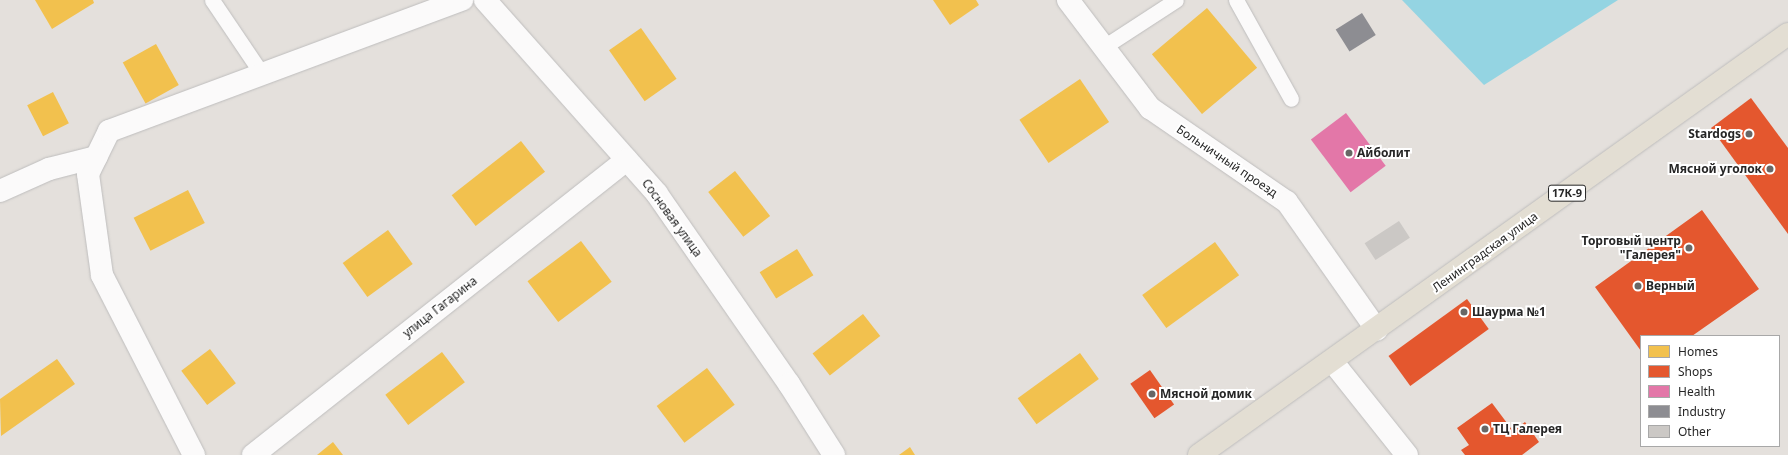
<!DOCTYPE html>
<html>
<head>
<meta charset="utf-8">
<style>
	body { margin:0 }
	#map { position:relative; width:1788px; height:455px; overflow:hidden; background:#e4e0dc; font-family:"Noto Sans",sans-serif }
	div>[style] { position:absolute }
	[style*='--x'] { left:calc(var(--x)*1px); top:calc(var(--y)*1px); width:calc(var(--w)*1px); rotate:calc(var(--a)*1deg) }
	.water>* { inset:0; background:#94d4e2 }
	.homes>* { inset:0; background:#f2c14e; transform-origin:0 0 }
	.shops>* { inset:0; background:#e4572e; transform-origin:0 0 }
	.health>* { inset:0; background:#e377a8; transform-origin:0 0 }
	.industry>* { inset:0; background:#8d8d92; transform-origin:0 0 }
	.building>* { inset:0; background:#cbc8c5; transform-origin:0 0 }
	.roads { filter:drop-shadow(0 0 1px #bebdbd) drop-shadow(0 0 1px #bebdbd) }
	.service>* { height:15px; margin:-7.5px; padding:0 7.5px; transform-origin:7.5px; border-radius:7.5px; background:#fbfafa }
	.minor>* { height:22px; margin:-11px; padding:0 11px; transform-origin:11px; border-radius:11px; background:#fbfafa }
	.primary>* { height:22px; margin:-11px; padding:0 11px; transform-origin:11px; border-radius:11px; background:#e3ded3 }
	.dots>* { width:11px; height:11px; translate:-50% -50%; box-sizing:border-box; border:2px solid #fff; border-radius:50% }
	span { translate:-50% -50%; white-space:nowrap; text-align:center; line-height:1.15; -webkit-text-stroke:4px #fff; paint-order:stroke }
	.shield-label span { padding:1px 3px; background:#fff; border:1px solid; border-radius:3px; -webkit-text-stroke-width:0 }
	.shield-label { font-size:11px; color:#262626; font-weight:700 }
	.poi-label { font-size:12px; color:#262626; font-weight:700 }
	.right { translate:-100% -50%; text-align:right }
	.left { translate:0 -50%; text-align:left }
	.street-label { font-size:12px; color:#262626 }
	.legend { position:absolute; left:1640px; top:335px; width:140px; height:112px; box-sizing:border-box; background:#fff; border:1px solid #a8a8a8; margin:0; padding:5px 7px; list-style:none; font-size:12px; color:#262626 }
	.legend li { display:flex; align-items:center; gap:8px; height:20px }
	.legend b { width:20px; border:1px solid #a8a8a8 }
</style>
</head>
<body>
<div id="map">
	<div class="water">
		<i style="clip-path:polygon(1402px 0,1618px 0,1484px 85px)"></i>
	</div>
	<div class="homes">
		<i style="clip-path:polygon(35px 0,93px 0,94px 3px,52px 29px)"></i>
		<i style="clip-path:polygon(933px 0,976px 0,979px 5px,950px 25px)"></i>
		<i style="left:1207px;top:8px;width:78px;height:72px;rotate:50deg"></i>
		<i style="left:641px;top:28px;width:62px;height:39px;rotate:55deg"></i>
		<i style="left:156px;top:44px;width:47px;height:38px;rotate:61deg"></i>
		<i style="left:1080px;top:79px;width:52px;height:73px;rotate:56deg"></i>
		<i style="left:53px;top:92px;width:35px;height:29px;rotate:63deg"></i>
		<i style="left:521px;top:141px;width:39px;height:88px;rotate:52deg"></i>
		<i style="left:735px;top:171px;width:57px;height:34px;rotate:52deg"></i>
		<i style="left:188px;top:190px;width:37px;height:61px;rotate:63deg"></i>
		<i style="left:388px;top:230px;width:42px;height:56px;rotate:54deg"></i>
		<i style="left:581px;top:241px;width:51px;height:67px;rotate:53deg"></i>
		<i style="left:1215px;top:242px;width:41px;height:90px;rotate:54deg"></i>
		<i style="left:797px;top:249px;width:31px;height:44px;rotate:58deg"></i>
		<i style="left:863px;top:314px;width:28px;height:64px;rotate:52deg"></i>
		<i style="left:210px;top:349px;width:43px;height:36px;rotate:53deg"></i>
		<i style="left:442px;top:352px;width:38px;height:71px;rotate:53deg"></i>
		<i style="left:1080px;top:353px;width:32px;height:77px;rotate:54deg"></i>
		<i style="clip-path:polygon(57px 359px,75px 384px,1px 436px,0 399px)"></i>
		<i style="left:707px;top:368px;width:46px;height:63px;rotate:53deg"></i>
		<i style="clip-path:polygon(333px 442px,343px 455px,317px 455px)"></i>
		<i style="clip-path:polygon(910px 447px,915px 455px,899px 455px)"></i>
	</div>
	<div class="shops">
		<i style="clip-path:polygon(1751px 98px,1788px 148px,1788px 234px,1711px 128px)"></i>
		<i style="clip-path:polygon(1702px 210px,1759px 289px,1692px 336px,1641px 336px,1641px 351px,1595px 287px)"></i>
		<i style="left:1467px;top:299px;width:37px;height:97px;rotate:54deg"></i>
		<i style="left:1150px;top:370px;width:42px;height:24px;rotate:55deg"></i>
		<i style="clip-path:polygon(1492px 403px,1513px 431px,1525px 422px,1539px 442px,1522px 455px,1465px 455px,1461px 450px,1469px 445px,1457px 428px)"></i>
	</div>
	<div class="health">
		<i style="left:1346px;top:113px;width:66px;height:44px;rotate:53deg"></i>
	</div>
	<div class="industry">
		<i style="left:1362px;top:13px;width:26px;height:31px;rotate:58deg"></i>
	</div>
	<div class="building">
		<i style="left:1399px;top:221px;width:20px;height:41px;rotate:57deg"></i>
	</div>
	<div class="roads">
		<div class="service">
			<i style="--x:212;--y:0;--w:89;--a:56"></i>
			<i style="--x:1236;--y:0;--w:113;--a:60.9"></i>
			<i style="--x:1102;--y:48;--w:88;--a:-33"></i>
		</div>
		<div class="minor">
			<i style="--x:485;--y:0;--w:259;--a:48.4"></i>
			<i style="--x:657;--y:194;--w:231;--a:55.2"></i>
			<i style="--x:789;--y:384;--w:84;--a:57.6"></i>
			<i style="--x:1068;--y:0;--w:136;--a:52.8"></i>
			<i style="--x:1150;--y:108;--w:166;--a:34.5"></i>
			<i style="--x:1287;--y:202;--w:156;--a:54.9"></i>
			<i style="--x:0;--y:191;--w:54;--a:-24.2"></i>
			<i style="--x:49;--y:169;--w:49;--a:-14.3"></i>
			<i style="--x:1332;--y:361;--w:120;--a:51.4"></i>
			<i style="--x:194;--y:455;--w:202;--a:-117.1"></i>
			<i style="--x:102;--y:275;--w:102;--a:-97.9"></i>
			<i style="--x:88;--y:174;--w:48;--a:-64"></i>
			<i style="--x:109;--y:131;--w:377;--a:-20.4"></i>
			<i style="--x:253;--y:455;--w:476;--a:-38.3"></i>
		</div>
		<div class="primary">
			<i style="--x:1199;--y:455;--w:724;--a:-35.56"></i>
		</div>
	</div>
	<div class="dots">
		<i style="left:1749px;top:134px;background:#686766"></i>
		<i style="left:1349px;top:153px;background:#686766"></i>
		<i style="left:1770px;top:169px;background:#686766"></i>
		<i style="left:1689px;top:248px;background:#686766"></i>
		<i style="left:1638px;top:286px;background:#686766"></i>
		<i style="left:1464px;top:312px;background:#686766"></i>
		<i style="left:1152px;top:394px;background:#686766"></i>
		<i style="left:1485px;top:429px;background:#686766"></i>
	</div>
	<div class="shield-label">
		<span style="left:1567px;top:193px">17К-9</span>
	</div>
	<div class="poi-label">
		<span class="right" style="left:1741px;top:134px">Stardogs</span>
		<span class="left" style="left:1357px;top:153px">Айболит</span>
		<span class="right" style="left:1762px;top:169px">Мясной уголок</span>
		<span class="right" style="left:1681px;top:248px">Торговый центр<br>"Галерея"</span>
		<span class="left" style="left:1646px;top:286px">Верный</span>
		<span class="left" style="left:1472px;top:312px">Шаурма №1</span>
		<span class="left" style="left:1160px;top:394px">Мясной домик</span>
		<span class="left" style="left:1493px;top:429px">ТЦ Галерея</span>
	</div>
	<div class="street-label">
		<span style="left:1227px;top:161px;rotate:34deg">Больничный проезд</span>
		<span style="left:672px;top:218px;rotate:54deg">Сосновая улица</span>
		<span style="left:1485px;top:252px;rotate:-36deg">Ленинградская улица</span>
		<span style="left:440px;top:307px;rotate:-38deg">улица Гагарина</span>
	</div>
	<ul class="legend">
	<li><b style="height:11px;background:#f2c14e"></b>Homes</li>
	<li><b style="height:11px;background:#e4572e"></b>Shops</li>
	<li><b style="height:11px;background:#e377a8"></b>Health</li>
	<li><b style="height:11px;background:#8d8d92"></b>Industry</li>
	<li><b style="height:11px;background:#cbc8c5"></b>Other</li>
	</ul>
</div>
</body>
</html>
